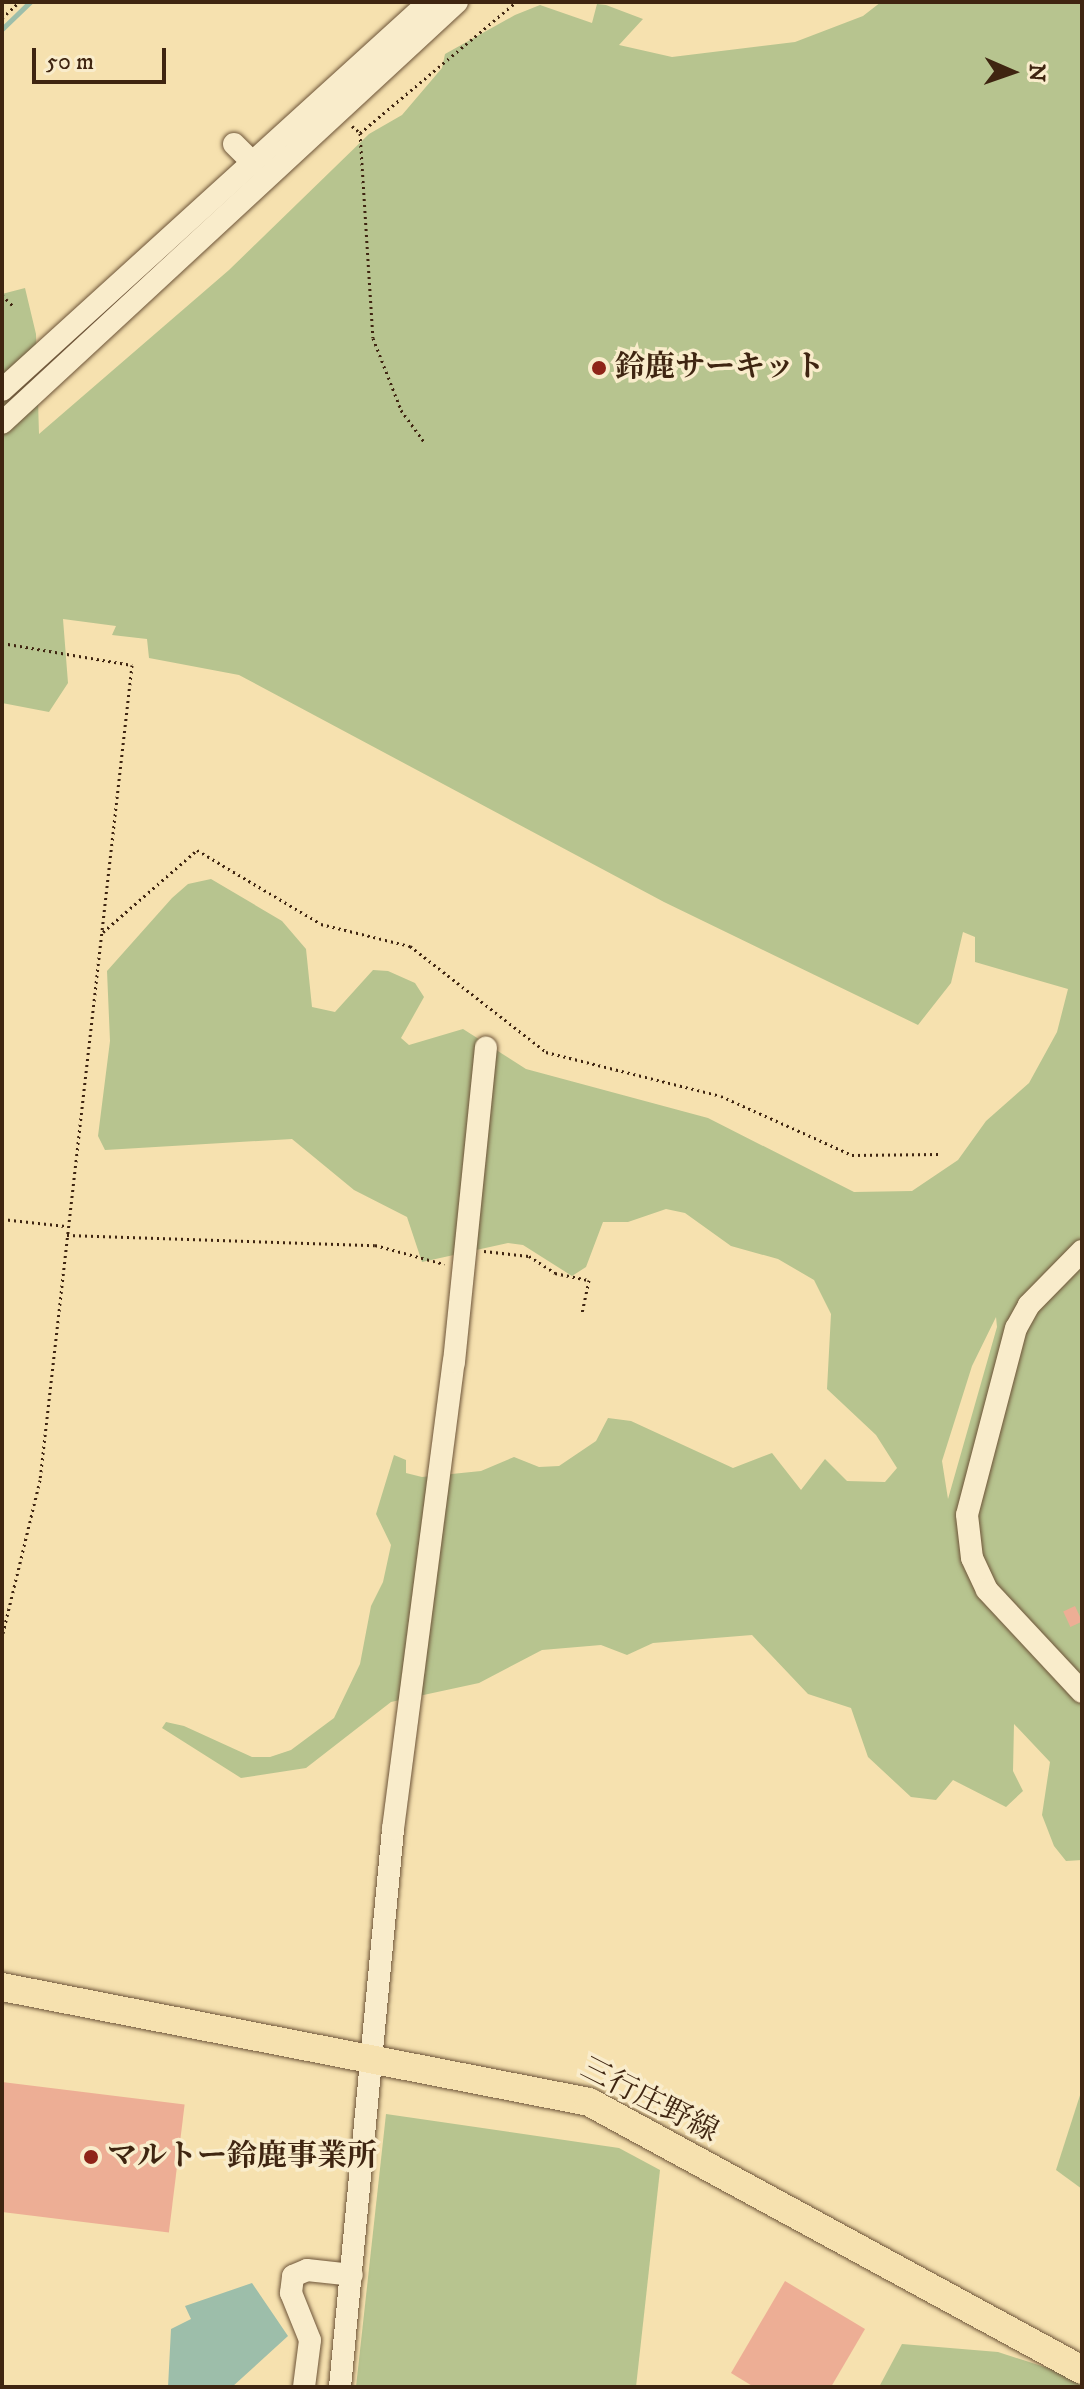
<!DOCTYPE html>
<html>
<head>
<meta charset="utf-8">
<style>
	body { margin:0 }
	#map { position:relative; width:1084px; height:2389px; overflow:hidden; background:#f6e1af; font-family:"IM FELL DW Pica","Noto Serif JP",serif }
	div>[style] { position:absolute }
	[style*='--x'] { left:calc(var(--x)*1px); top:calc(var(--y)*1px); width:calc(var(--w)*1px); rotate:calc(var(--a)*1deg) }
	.green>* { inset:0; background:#b7c48f }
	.water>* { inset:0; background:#9dbeaa }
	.stream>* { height:5px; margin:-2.5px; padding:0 2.5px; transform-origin:2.5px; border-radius:2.5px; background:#9dbeaa }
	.building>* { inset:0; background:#edae95; transform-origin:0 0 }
	.path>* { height:3px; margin-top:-1.5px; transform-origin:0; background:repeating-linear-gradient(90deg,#3f2511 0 2px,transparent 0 6px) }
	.roads { filter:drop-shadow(0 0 2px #6d5438) drop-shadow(0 0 2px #6d5438) }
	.minor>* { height:22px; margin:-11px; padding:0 11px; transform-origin:11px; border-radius:11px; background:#f9eccb }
	.major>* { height:28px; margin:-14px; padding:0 14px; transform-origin:14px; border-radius:14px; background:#f6e1af }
	.dots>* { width:22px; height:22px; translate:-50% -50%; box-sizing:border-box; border:4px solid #f9eccb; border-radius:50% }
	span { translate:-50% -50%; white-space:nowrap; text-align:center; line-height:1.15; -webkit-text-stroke:7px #f9eccb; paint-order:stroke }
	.poi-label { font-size:30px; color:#3f2511; font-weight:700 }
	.left { translate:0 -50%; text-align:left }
	.street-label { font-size:30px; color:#3f2511 }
	.frame { position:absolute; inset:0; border:4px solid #3f2511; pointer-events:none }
	.north { position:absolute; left:972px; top:32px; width:80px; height:80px; -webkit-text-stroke:6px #f9eccb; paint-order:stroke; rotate:92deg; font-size:22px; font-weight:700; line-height:32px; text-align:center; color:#3f2511 }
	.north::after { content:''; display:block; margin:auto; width:28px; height:36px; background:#3f2511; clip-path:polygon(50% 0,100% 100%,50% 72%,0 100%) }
	.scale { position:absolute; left:32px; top:48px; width:134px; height:36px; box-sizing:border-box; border:4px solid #3f2511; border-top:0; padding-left:10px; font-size:24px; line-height:28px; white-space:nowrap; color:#3f2511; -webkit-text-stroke:6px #f9eccb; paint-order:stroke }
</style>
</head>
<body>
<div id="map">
	<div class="green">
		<i style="clip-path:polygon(evenodd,881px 2px,1082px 2px,1082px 1860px,1066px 1861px,1054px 1846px,1042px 1815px,1050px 1762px,1014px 1724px,1013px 1771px,1023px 1791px,1006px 1807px,953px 1780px,936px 1800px,911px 1797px,868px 1757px,851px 1708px,808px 1694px,752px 1635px,653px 1643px,627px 1655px,601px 1645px,542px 1650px,479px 1683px,391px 1702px,306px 1768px,241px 1778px,162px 1728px,166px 1722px,184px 1726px,252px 1757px,270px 1757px,291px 1750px,334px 1718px,360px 1664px,371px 1606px,383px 1582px,391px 1545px,376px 1514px,394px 1455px,406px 1460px,406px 1473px,422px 1477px,481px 1471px,514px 1457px,539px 1467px,559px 1466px,596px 1441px,608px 1418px,631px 1421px,733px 1468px,772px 1453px,801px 1490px,825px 1459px,847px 1481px,885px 1482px,897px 1468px,876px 1435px,827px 1389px,831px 1314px,814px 1280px,778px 1259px,731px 1246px,685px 1213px,666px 1209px,628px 1222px,603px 1222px,586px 1267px,572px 1276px,523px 1245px,508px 1243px,422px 1262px,407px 1217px,354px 1190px,292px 1139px,105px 1150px,98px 1136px,110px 1041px,107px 971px,172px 898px,188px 884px,211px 879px,282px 921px,306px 949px,312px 1007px,335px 1012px,373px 970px,388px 971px,415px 983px,424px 997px,401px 1038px,409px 1045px,463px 1029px,526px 1069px,708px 1118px,854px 1192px,912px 1191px,958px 1160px,986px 1121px,1029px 1083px,1057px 1032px,1068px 989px,975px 962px,975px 937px,963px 932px,951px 983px,918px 1025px,664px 902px,239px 675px,149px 658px,147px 639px,112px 635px,116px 626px,63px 619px,68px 683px,49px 712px,2px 703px,2px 294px,25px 288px,36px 334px,39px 434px,229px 270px,369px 134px,402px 115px,442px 68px,445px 54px,515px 15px,540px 5px,592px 23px,597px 4px,606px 5px,643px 19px,619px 45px,672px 57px,795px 42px,863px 16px,881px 2px,996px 1317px,997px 1327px,948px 1499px,942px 1461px,972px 1366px,996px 1317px)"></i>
		<i style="clip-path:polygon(1082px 2089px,1082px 2189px,1056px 2170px)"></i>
		<i style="clip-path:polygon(386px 2114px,619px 2148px,660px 2170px,636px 2387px,356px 2387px)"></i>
		<i style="clip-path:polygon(902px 2344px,998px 2352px,1082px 2379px,1082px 2387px,879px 2387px)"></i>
	</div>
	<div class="water">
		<i style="clip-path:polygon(252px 2283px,288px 2336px,232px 2387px,168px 2387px,171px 2329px,191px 2319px,185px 2306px)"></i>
	</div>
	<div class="stream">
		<i style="--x:2;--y:29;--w:39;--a:-44"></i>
	</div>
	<div class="building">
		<i style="left:1075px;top:1606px;width:17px;height:13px;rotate:65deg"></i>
		<i style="left:2px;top:2082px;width:184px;height:129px;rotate:7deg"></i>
		<i style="clip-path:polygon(785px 2281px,865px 2329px,831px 2387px,754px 2387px,731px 2373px)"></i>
	</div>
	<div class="path">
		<i style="--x:2;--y:18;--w:23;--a:-43"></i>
		<i style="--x:352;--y:126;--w:11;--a:41"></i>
		<i style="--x:360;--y:133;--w:205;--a:86.4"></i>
		<i style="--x:373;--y:338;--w:77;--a:68.7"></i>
		<i style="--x:401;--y:410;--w:39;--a:54"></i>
		<i style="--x:360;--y:133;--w:204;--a:-40"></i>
		<i style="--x:2;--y:295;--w:16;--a:45"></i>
		<i style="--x:2;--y:643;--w:132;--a:9.6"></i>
		<i style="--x:132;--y:665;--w:820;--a:96.44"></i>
		<i style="--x:40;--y:1480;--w:162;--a:103.6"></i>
		<i style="--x:103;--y:932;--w:125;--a:-41.1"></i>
		<i style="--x:197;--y:850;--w:144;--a:30.8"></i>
		<i style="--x:321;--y:924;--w:92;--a:13.9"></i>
		<i style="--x:410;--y:946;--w:172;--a:37.9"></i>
		<i style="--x:546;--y:1052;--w:180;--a:14.1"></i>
		<i style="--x:721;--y:1096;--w:144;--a:24.2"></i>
		<i style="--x:852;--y:1155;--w:87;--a:-0.7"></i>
		<i style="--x:2;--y:1219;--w:64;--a:6.2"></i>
		<i style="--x:67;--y:1235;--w:308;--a:1.9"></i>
		<i style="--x:375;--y:1245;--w:72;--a:15.4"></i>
		<i style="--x:484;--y:1251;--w:45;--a:6.3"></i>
		<i style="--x:529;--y:1256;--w:31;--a:33"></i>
		<i style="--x:555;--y:1273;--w:35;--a:12"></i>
		<i style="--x:589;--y:1280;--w:33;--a:102"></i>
	</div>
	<div class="roads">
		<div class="minor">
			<i style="--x:234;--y:144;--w:27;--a:45"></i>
			<i style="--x:2;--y:390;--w:577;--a:-42.26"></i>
			<i style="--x:2;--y:423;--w:620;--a:-42.78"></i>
			<i style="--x:1082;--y:1251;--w:76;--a:134.5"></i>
			<i style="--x:1029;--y:1305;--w:26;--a:119"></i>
			<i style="--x:1016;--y:1328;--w:193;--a:104.7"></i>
			<i style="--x:967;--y:1515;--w:43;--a:83.4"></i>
			<i style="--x:972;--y:1558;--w:35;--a:65"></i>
			<i style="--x:987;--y:1590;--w:139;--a:47"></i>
			<i style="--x:304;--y:2387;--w:47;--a:-82.7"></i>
			<i style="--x:310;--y:2340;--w:51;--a:-112"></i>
			<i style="--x:291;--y:2293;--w:17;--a:-83"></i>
			<i style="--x:293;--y:2276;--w:15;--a:-23"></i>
			<i style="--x:307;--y:2270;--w:45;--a:6.3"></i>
			<i style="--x:340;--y:2387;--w:561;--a:-84.57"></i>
			<i style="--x:393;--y:1829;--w:471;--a:-82.6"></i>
			<i style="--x:454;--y:1362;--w:316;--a:-84.2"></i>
		</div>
		<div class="major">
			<i style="--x:2;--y:1987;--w:598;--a:11.08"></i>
			<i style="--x:589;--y:2102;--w:561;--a:28.53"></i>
		</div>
	</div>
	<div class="dots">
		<i style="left:599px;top:368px;background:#8f2418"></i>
		<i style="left:91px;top:2157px;background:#8f2418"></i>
	</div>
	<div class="poi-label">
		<span class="left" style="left:615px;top:368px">鈴鹿サーキット</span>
		<span class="left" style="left:107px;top:2157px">マルトー鈴鹿事業所</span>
	</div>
	<div class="street-label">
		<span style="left:649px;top:2101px;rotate:27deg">三行庄野線</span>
	</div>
	<div class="frame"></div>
	<div class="north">N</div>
	<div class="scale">50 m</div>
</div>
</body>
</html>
